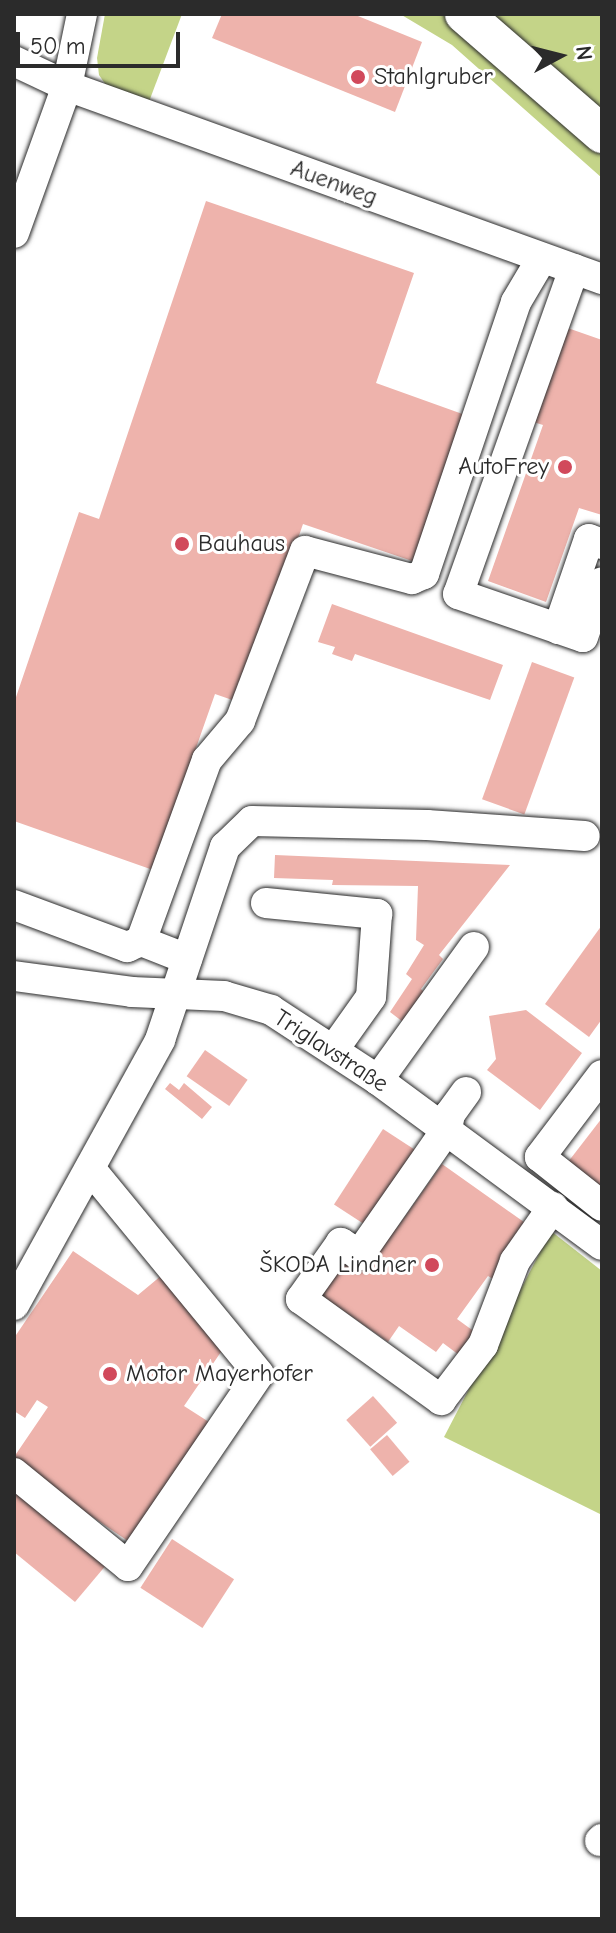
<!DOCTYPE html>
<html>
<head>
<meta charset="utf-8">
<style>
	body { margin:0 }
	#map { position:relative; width:616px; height:1933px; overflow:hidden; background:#fff; font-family:"Comic Neue",sans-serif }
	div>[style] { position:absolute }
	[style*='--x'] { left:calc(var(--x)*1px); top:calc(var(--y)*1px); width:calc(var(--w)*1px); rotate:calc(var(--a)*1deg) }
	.green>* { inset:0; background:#c4d488 }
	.building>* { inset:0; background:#eeb3ac; transform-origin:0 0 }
	.roads { filter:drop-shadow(0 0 2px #2b2b2b) drop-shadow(0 0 2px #2b2b2b) }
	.minor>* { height:30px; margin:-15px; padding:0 15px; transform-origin:15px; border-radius:15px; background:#fff }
	.major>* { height:38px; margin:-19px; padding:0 19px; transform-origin:19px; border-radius:19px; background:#fff }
	.dots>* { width:22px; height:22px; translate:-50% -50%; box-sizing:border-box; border:4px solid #fff; border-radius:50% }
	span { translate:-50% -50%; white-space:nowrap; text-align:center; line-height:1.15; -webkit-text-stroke:6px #fff; paint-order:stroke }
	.poi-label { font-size:24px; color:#2b2b2b }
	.left { translate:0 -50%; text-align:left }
	.right { translate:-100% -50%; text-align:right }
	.street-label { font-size:24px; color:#2b2b2b }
	.frame { position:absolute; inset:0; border:16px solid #2b2b2b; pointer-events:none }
	.north { position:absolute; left:520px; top:16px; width:80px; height:80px; -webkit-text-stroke:6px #fff; paint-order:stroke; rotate:83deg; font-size:22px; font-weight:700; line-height:32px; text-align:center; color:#2b2b2b }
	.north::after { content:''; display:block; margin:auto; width:28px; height:36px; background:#2b2b2b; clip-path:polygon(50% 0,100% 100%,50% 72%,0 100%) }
	.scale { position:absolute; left:16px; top:32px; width:164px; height:36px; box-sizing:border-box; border:4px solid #2b2b2b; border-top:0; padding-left:10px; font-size:24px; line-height:28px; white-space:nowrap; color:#2b2b2b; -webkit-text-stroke:6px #fff; paint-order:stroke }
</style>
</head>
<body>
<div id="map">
	<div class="green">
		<i style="clip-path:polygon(105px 14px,182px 14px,147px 107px,108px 88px,99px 75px,97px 58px)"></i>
		<i style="clip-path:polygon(400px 14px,448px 14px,602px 148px,602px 178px,452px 45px)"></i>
		<i style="clip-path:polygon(478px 14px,602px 14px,602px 120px)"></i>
		<i style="clip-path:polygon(551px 1231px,602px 1271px,602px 1515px,444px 1437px)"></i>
	</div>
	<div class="building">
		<i style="clip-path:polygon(222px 14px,353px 14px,422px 42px,395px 112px,212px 38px)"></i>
		<i style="clip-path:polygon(206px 201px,414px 273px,376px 383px,468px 416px,418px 563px,303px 524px,241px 703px,215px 694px,153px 870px,14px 821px,14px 703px,79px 512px,99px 519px)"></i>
		<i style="clip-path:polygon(562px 326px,602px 340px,602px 515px,579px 508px,546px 602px,488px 581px,543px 425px,527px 420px)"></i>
		<i style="clip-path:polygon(332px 604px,503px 665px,490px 700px,355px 654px,352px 661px,332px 654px,335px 647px,318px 642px)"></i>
		<i style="left:532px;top:662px;width:45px;height:146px;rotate:20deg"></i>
		<i style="clip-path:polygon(275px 855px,510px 865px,439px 955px,443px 959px,421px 989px,425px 993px,403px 1022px,390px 1012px,412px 979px,406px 974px,424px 945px,416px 940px,418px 886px,332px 885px,333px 880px,274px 878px)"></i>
		<i style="clip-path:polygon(602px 925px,602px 1019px,589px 1037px,545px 1004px)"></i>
		<i style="clip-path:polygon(526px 1010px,582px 1053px,540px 1110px,487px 1070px,496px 1059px,489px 1016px)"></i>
		<i style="left:205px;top:1050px;width:52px;height:32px;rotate:35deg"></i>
		<i style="clip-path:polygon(170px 1083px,179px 1090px,184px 1083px,212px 1107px,202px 1119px,165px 1089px)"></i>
		<i style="clip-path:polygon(602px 1118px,602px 1189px,568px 1162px)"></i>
		<i style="left:383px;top:1129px;width:38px;height:90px;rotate:33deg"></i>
		<i style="clip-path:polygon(442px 1164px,531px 1227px,493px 1279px,488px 1276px,457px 1319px,479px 1335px,463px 1358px,443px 1343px,436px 1352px,399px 1326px,388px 1342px,318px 1293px,342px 1259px,356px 1270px,389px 1224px,396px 1229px)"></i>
		<i style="clip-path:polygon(73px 1251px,138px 1295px,162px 1275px,223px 1349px,184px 1406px,209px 1422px,128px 1541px,14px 1464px,14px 1457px,48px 1407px,37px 1400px,25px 1418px,14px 1411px,14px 1338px)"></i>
		<i style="left:373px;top:1396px;width:36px;height:36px;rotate:48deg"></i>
		<i style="left:387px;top:1435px;width:35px;height:22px;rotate:50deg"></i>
		<i style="clip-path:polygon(14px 1487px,107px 1564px,75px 1602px,14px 1552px)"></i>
		<i style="left:172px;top:1539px;width:74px;height:58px;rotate:33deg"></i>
	</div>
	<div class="roads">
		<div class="minor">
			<i style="--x:14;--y:61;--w:59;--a:25.3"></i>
			<i style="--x:67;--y:86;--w:569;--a:19.84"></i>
			<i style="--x:14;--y:233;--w:156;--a:-70.2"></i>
			<i style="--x:67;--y:86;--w:74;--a:-78.2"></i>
			<i style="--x:574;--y:269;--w:345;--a:109.6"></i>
			<i style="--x:458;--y:594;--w:132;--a:19"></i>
			<i style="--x:583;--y:637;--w:58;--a:-70.9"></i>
			<i style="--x:558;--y:629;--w:95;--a:-71"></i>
			<i style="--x:589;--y:539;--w:14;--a:21"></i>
			<i style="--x:266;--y:903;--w:112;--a:5.7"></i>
			<i style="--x:377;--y:914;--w:83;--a:94.1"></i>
			<i style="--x:371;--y:997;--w:64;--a:125.4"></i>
			<i style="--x:14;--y:905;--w:121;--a:20.4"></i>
			<i style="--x:127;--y:947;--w:15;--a:-23"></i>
			<i style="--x:187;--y:959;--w:49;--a:-158.6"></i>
			<i style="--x:141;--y:941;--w:193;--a:-70"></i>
			<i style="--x:207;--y:760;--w:51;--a:-49.8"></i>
			<i style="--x:240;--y:721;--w:182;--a:-69.1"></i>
			<i style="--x:305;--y:551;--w:111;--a:14.7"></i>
			<i style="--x:412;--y:579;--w:13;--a:-23"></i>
			<i style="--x:424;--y:574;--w:287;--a:-71.3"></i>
			<i style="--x:516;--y:302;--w:51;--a:-59.4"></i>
			<i style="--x:14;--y:976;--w:119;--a:7.7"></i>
			<i style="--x:132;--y:992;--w:92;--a:2.5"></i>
			<i style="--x:224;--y:996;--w:49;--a:16.6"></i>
			<i style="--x:271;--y:1010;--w:128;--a:33.2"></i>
			<i style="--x:378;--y:1080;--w:278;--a:36.4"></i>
			<i style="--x:602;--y:1075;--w:103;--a:127.1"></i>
			<i style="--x:540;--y:1157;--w:79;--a:38.3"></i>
			<i style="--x:378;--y:1080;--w:164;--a:-54.2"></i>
			<i style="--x:466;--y:1092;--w:27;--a:126"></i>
			<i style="--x:450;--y:1114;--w:15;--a:101"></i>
			<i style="--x:447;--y:1129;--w:154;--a:124.9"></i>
			<i style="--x:359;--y:1255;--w:22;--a:-146"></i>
			<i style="--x:341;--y:1243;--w:69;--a:125.5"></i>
			<i style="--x:301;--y:1299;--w:173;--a:35.8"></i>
			<i style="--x:441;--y:1400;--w:69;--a:-52.6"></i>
			<i style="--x:483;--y:1345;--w:90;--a:-69.1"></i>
			<i style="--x:515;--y:1261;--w:66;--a:-54.9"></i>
			<i style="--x:14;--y:1305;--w:303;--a:-61.1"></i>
			<i style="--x:160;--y:1040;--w:204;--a:-71.4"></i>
			<i style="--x:225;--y:847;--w:37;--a:-44"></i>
			<i style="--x:252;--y:821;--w:175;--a:1.3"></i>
			<i style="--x:427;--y:825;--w:158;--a:4"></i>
			<i style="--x:14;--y:1473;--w:147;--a:39.2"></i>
			<i style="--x:128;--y:1566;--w:232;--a:-55.7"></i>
			<i style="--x:259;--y:1374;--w:266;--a:-129.4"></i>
			<i style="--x:600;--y:1841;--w:3;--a:-45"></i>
		</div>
		<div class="major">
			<i style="--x:464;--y:14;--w:183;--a:41"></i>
		</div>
	</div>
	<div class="dots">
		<i style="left:358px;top:77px;background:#d1495b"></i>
		<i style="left:565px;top:467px;background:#d1495b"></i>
		<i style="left:182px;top:544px;background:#d1495b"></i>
		<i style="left:432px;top:1265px;background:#d1495b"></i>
		<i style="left:110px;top:1374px;background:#d1495b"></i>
	</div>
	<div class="poi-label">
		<span class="left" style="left:374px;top:77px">Stahlgruber</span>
		<span class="right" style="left:549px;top:467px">AutoFrey</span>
		<span class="left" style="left:198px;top:544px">Bauhaus</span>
		<span class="right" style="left:416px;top:1265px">ŠKODA Lindner</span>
		<span class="left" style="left:126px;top:1374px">Motor Mayerhofer</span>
	</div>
	<div class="street-label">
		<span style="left:334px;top:183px;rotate:20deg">Auenweg</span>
		<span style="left:331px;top:1051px;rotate:33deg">Triglavstraße</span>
	</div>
	<div class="frame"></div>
	<div class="north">N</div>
	<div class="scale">50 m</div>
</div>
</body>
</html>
